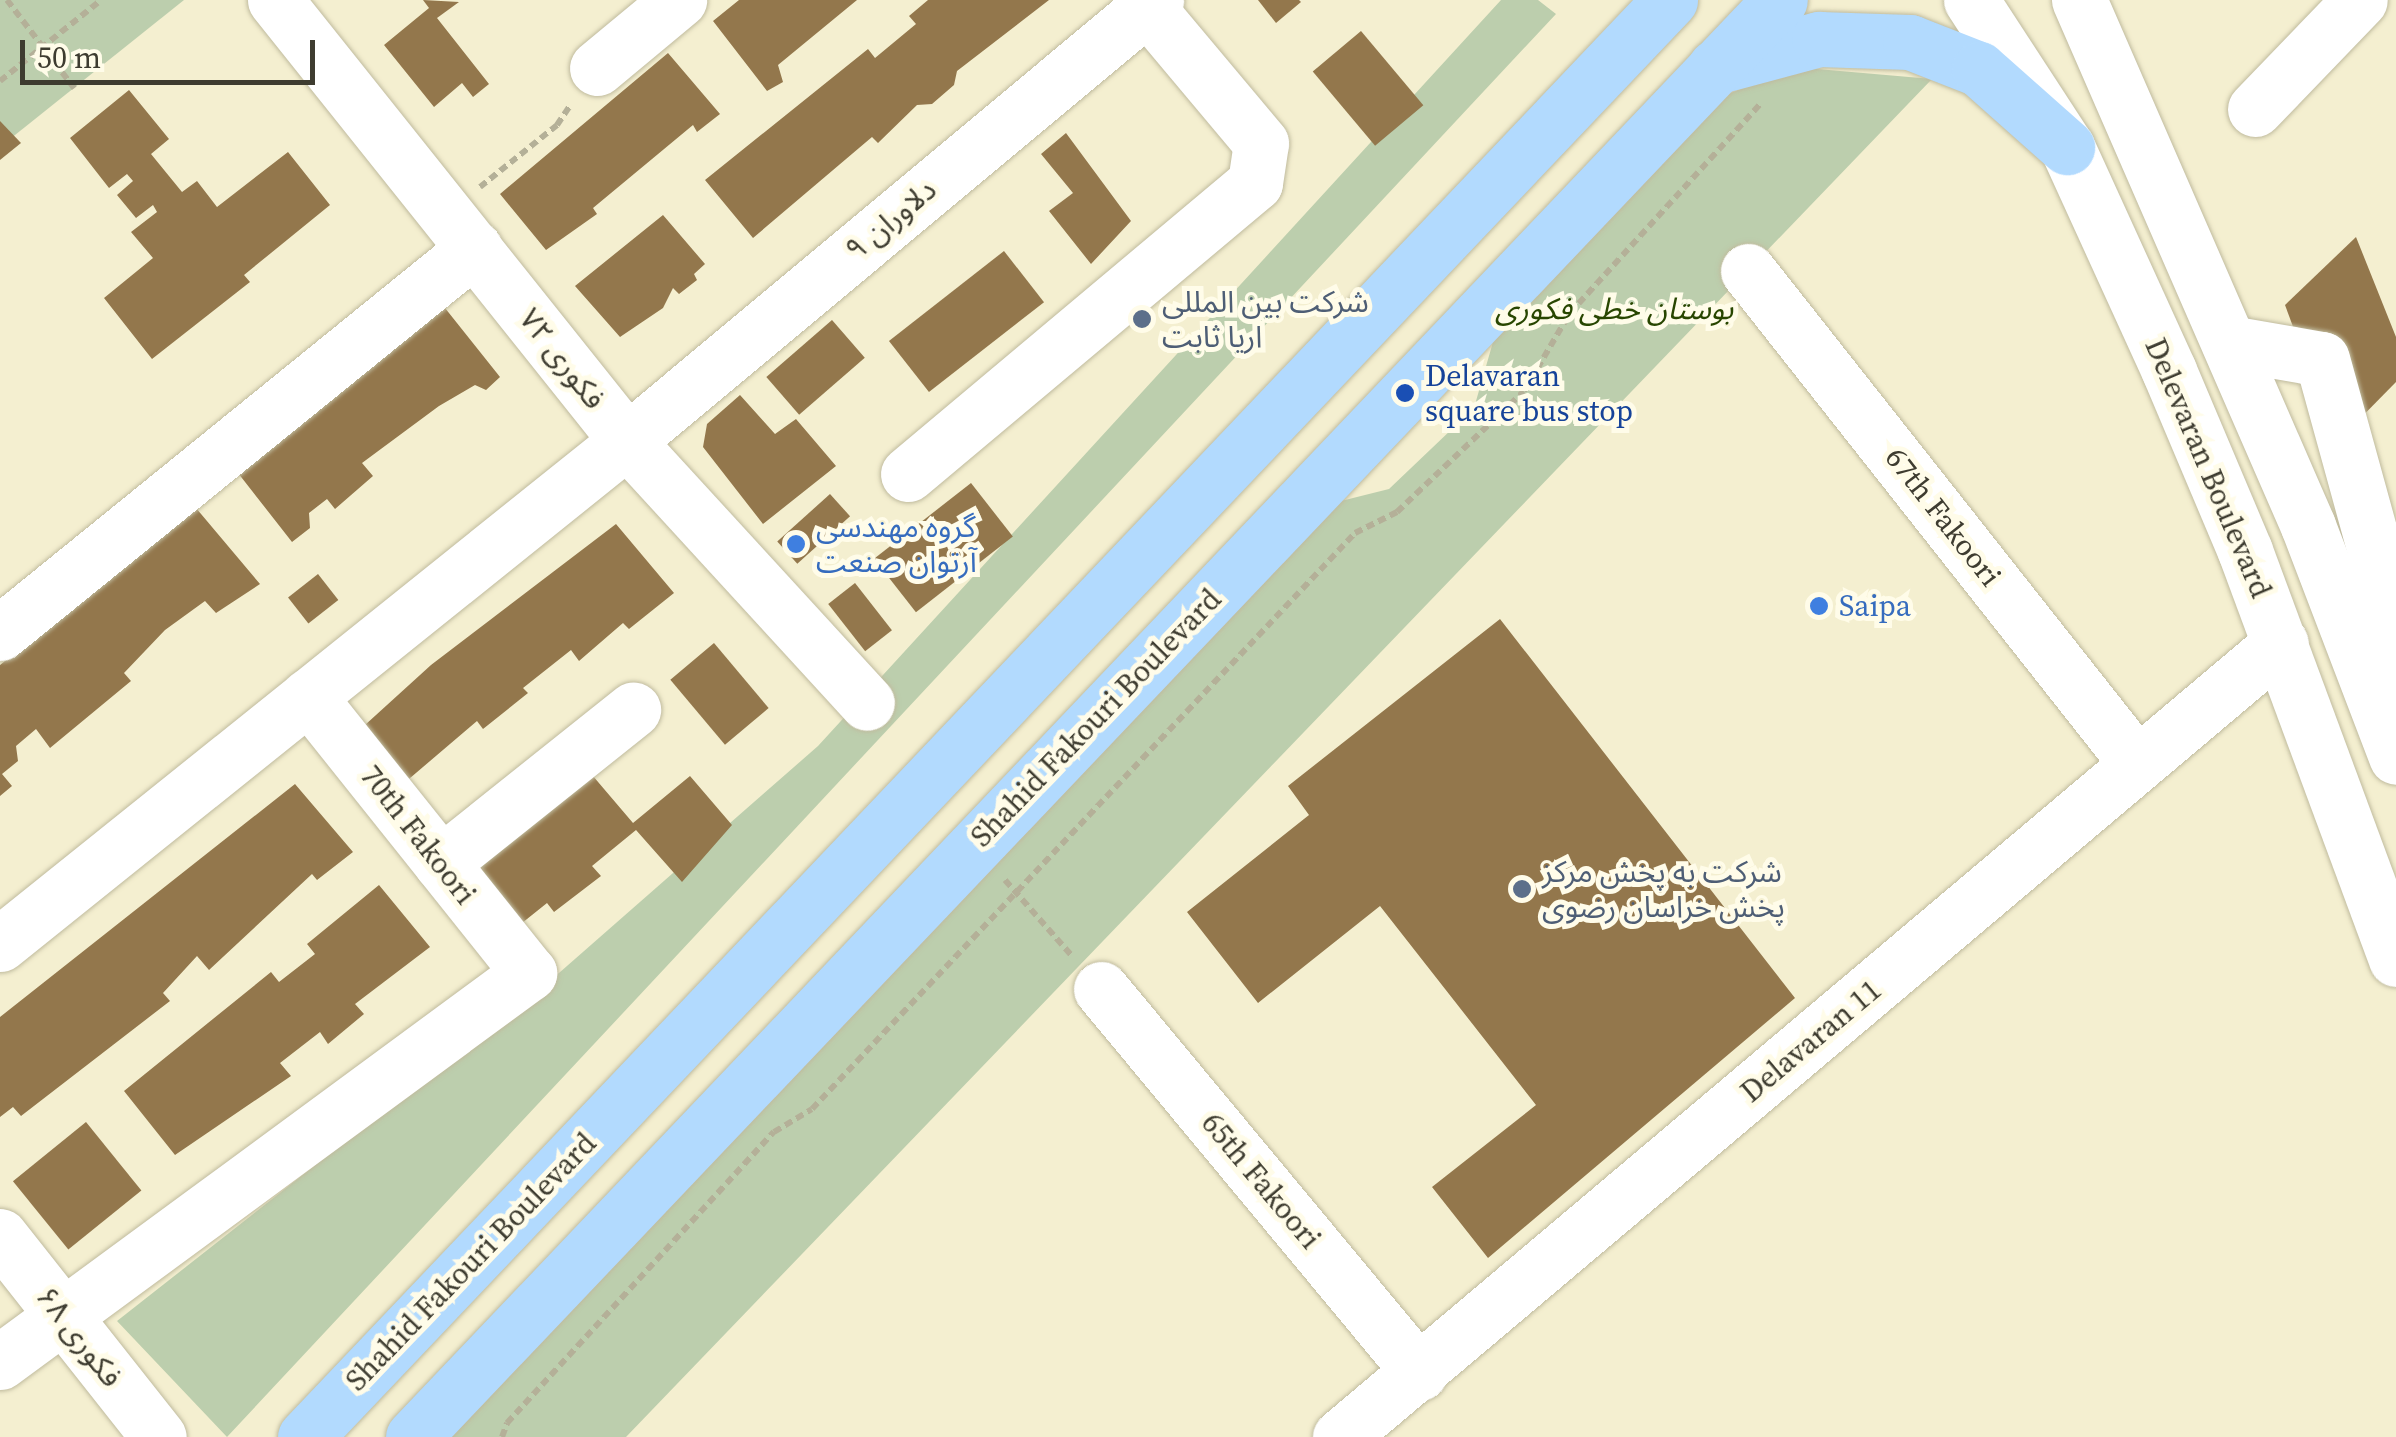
<!DOCTYPE html>
<html>
<head>
<meta charset="utf-8">
<style>
	body { margin:0 }
	#map { position:relative; width:2396px; height:1437px; overflow:hidden; background:#f4efd0; font-family:"Source Serif 4","Noto Sans Arabic",serif }
	div>[style] { position:absolute }
	[style*='--x'] { left:calc(var(--x)*1px); top:calc(var(--y)*1px); width:calc(var(--w)*1px); rotate:calc(var(--a)*1deg) }
	.green>* { inset:0; background:#bccead }
	.building>* { inset:0; background:#93774c; transform-origin:0 0 }
	.path>* { height:6px; margin-top:-3px; transform-origin:0; background:repeating-linear-gradient(90deg,#b4b098 0 8px,transparent 0 13px) }
	.roads { filter:drop-shadow(0 0 2px #c0bb9e) drop-shadow(0 0 2px #c0bb9e) }
	.minor>* { height:55px; margin:-27.5px; padding:0 27.5px; transform-origin:27.5px; border-radius:27.5px; background:#fff }
	.major>* { height:55px; margin:-27.5px; padding:0 27.5px; transform-origin:27.5px; border-radius:27.5px; background:#b2dafe }
	.dots>* { width:28px; height:28px; translate:-50% -50%; box-sizing:border-box; border:5px solid #fffce9; border-radius:50% }
	span { translate:-50% -50%; white-space:nowrap; text-align:center; line-height:1.15; -webkit-text-stroke:10px #fffce9; paint-order:stroke }
	.street-label { font-size:30px; color:#3e3c30 }
	.service-label { font-size:30px; color:#4e5e75 }
	.left { translate:0 -50%; text-align:left }
	.park-label { font-size:30px; color:#284600; font-style:italic }
	.transit-label { font-size:30px; color:#164399 }
	.shop-label { font-size:30px; color:#366cbe }
	.scale { position:absolute; left:20px; top:40px; width:295px; height:45px; box-sizing:border-box; border:5px solid #3e3c30; border-top:0; padding-left:12px; font-size:30px; line-height:35px; white-space:nowrap; color:#3e3c30; -webkit-text-stroke:8px #fffce9; paint-order:stroke }
</style>
</head>
<body>
<div id="map">
	<div class="green">
		<i style="clip-path:polygon(0 0,184px 0,0 147px)"></i>
		<i style="clip-path:polygon(1501px 0,1538px 0,1556px 14px,227px 1437px,117px 1321px,551px 980px,818px 746px)"></i>
		<i style="clip-path:polygon(1794px 67px,1932px 79px,626px 1437px,444px 1437px,1333px 503px,1389px 489px,1474px 408px,1497px 328px,1726px 95px)"></i>
	</div>
	<div class="building">
		<i style="clip-path:polygon(423px 0,459px 2px,437px 18px,489px 84px,473px 97px,462px 83px,434px 107px,384px 45px,429px 8px)"></i>
		<i style="clip-path:polygon(739px 0,857px 0,778px 65px,783px 82px,767px 91px,713px 21px)"></i>
		<i style="clip-path:polygon(928px 0,1049px 0,957px 71px,954px 85px,932px 104px,917px 105px,878px 143px,872px 137px,753px 238px,705px 180px,868px 49px,875px 58px,916px 24px,909px 16px)"></i>
		<i style="clip-path:polygon(1258px 0,1299px 0,1301px 2px,1276px 23px)"></i>
		<i style="left:1361px;top:31px;width:97px;height:63px;rotate:50deg"></i>
		<i style="clip-path:polygon(668px 53px,720px 114px,697px 132px,693px 125px,593px 208px,597px 214px,546px 250px,500px 194px)"></i>
		<i style="clip-path:polygon(129px 90px,169px 139px,151px 154px,182px 192px,197px 181px,217px 207px,288px 152px,330px 205px,244px 275px,250px 282px,152px 359px,104px 298px,153px 258px,131px 232px,157px 212px,153px 205px,136px 218px,117px 195px,133px 181px,127px 174px,109px 188px,70px 138px)"></i>
		<i style="clip-path:polygon(0 121px,21px 143px,0 160px)"></i>
		<i style="clip-path:polygon(1066px 133px,1131px 221px,1091px 264px,1049px 211px,1073px 193px,1041px 154px)"></i>
		<i style="clip-path:polygon(663px 215px,705px 264px,694px 274px,697px 280px,679px 294px,673px 288px,663px 308px,620px 337px,575px 286px)"></i>
		<i style="clip-path:polygon(2356px 237px,2396px 337px,2396px 382px,2336px 443px,2285px 305px)"></i>
		<i style="left:1004px;top:251px;width:65px;height:146px;rotate:52deg"></i>
		<i style="clip-path:polygon(445px 308px,500px 377px,486px 390px,475px 385px,439px 406px,362px 463px,373px 476px,335px 509px,327px 499px,309px 513px,310px 528px,292px 542px,238px 473px)"></i>
		<i style="left:832px;top:320px;width:50px;height:87px;rotate:49deg"></i>
		<i style="clip-path:polygon(740px 395px,775px 434px,796px 419px,836px 466px,763px 524px,703px 447px,707px 424px)"></i>
		<i style="left:971px;top:483px;width:68px;height:123px;rotate:52deg"></i>
		<i style="left:830px;top:494px;width:30px;height:71px;rotate:48deg"></i>
		<i style="clip-path:polygon(196px 508px,260px 584px,216px 613px,205px 601px,165px 630px,124px 673px,131px 681px,50px 748px,36px 729px,16px 746px,18px 761px,2px 774px,12px 786px,0 796px,0 665px)"></i>
		<i style="clip-path:polygon(616px 524px,674px 593px,629px 629px,623px 623px,579px 661px,571px 650px,523px 688px,528px 693px,483px 729px,477px 721px,396px 790px,343px 745px,431px 665px)"></i>
		<i style="left:318px;top:574px;width:33px;height:38px;rotate:52deg"></i>
		<i style="left:855px;top:583px;width:60px;height:34px;rotate:52deg"></i>
		<i style="clip-path:polygon(1500px 619px,1795px 998px,1488px 1258px,1432px 1187px,1536px 1105px,1380px 906px,1258px 1003px,1187px 912px,1309px 815px,1288px 786px)"></i>
		<i style="left:714px;top:643px;width:85px;height:57px;rotate:50deg"></i>
		<i style="clip-path:polygon(587px 769px,633px 823px,690px 776px,732px 825px,682px 882px,636px 830px,592px 866px,601px 876px,554px 912px,547px 903px,501px 940px,453px 880px)"></i>
		<i style="clip-path:polygon(295px 784px,353px 852px,317px 880px,312px 874px,209px 970px,197px 956px,163px 993px,170px 1001px,21px 1116px,13px 1107px,0 1117px,0 1017px)"></i>
		<i style="clip-path:polygon(379px 885px,430px 947px,355px 1004px,364px 1014px,328px 1044px,320px 1032px,280px 1063px,291px 1076px,175px 1155px,124px 1091px,271px 972px,279px 982px,315px 954px,307px 944px)"></i>
		<i style="left:86px;top:1122px;width:88px;height:94px;rotate:51deg"></i>
	</div>
	<div class="path">
		<i style="--x:7;--y:0;--w:111;--a:52.7"></i>
		<i style="--x:0;--y:81;--w:129;--a:-38.7"></i>
		<i style="--x:480;--y:187;--w:99;--a:-38.8"></i>
		<i style="--x:557;--y:125;--w:23;--a:-56"></i>
		<i style="--x:1005;--y:880;--w:103;--a:48.6"></i>
		<i style="--x:502;--y:1437;--w:15;--a:-70"></i>
		<i style="--x:507;--y:1423;--w:395;--a:-47.5"></i>
		<i style="--x:774;--y:1132;--w:44;--a:-31.2"></i>
		<i style="--x:812;--y:1109;--w:792;--a:-46.69"></i>
		<i style="--x:1355;--y:533;--w:47;--a:-26.6"></i>
		<i style="--x:1397;--y:512;--w:175;--a:-43.6"></i>
		<i style="--x:1524;--y:391;--w:91;--a:-59.5"></i>
		<i style="--x:1570;--y:313;--w:284;--a:-47.7"></i>
	</div>
	<div class="roads">
		<div class="minor">
			<i style="--x:275;--y:0;--w:564;--a:51.4"></i>
			<i style="--x:627;--y:441;--w:355;--a:47.5"></i>
			<i style="--x:1971;--y:0;--w:176;--a:56.9"></i>
			<i style="--x:2067;--y:147;--w:246;--a:65.5"></i>
			<i style="--x:2169;--y:371;--w:195;--a:67.1"></i>
			<i style="--x:2245;--y:551;--w:435;--a:69.7"></i>
			<i style="--x:2079;--y:0;--w:574;--a:66.47"></i>
			<i style="--x:2308;--y:526;--w:247;--a:69.1"></i>
			<i style="--x:597;--y:68;--w:107;--a:-39.7"></i>
			<i style="--x:2255;--y:109;--w:151;--a:-46.1"></i>
			<i style="--x:1748;--y:271;--w:628;--a:51.72"></i>
			<i style="--x:2230;--y:343;--w:93;--a:9.9"></i>
			<i style="--x:2322;--y:359;--w:267;--a:74.6"></i>
			<i style="--x:2393;--y:616;--w:38;--a:85"></i>
			<i style="--x:908;--y:474;--w:453;--a:-40"></i>
			<i style="--x:1255;--y:183;--w:40;--a:-81.5"></i>
			<i style="--x:1261;--y:143;--w:177;--a:-130"></i>
			<i style="--x:0;--y:633;--w:611;--a:-39.03"></i>
			<i style="--x:441;--y:863;--w:246;--a:-38.6"></i>
			<i style="--x:0;--y:944;--w:804;--a:-38.74"></i>
			<i style="--x:627;--y:441;--w:689;--a:-39.82"></i>
			<i style="--x:1101;--y:989;--w:499;--a:50.3"></i>
			<i style="--x:0;--y:1236;--w:256;--a:51.7"></i>
			<i style="--x:0;--y:1362;--w:657;--a:-36.33"></i>
			<i style="--x:529;--y:973;--w:354;--a:-128.6"></i>
			<i style="--x:1340;--y:1437;--w:1231;--a:-40.16"></i>
		</div>
		<div class="major">
			<i style="--x:1715;--y:67;--w:108;--a:-15.1"></i>
			<i style="--x:1819;--y:39;--w:91;--a:1.9"></i>
			<i style="--x:1910;--y:42;--w:74;--a:21.4"></i>
			<i style="--x:1979;--y:69;--w:118;--a:41.6"></i>
			<i style="--x:305;--y:1437;--w:1982;--a:-46.47"></i>
			<i style="--x:413;--y:1437;--w:1983;--a:-46.43"></i>
		</div>
	</div>
	<div class="dots">
		<i style="left:1142px;top:319px;background:#5c6f8a"></i>
		<i style="left:1405px;top:393px;background:#1a4fb4"></i>
		<i style="left:796px;top:544px;background:#3f7fe0"></i>
		<i style="left:1819px;top:606px;background:#3f7fe0"></i>
		<i style="left:1522px;top:889px;background:#5c6f8a"></i>
	</div>
	<div class="street-label">
		<span style="left:891px;top:220px;rotate:-40deg">دلاوران ۹</span>
		<span style="left:562px;top:359px;rotate:52deg">فکوری ۷۲</span>
		<span style="left:2208px;top:468px;rotate:67deg">Delevaran Boulevard</span>
		<span style="left:1943px;top:517px;rotate:52deg">67th Fakoori</span>
		<span style="left:1096px;top:718px;rotate:-46deg">Shahid Fakouri Boulevard</span>
		<span style="left:418px;top:835px;rotate:52deg">70th Fakoori</span>
		<span style="left:1811px;top:1041px;rotate:-40deg">Delavaran 11</span>
		<span style="left:1261px;top:1181px;rotate:50deg">65th Fakoori</span>
		<span style="left:471px;top:1262px;rotate:-46deg">Shahid Fakouri Boulevard</span>
		<span style="left:79px;top:1337px;rotate:52deg">فکوری ۶۸</span>
	</div>
	<div class="service-label">
		<span class="left" style="left:1162px;top:319px">شرکت بین المللی<br>اریا ثابت</span>
		<span class="left" style="left:1542px;top:889px">شرکت به پخش مرکز<br>پخش خراسان رضوی</span>
	</div>
	<div class="park-label">
		<span style="left:1614px;top:309px">بوستان خطی فکوری</span>
	</div>
	<div class="transit-label">
		<span class="left" style="left:1425px;top:393px">Delavaran<br>square bus stop</span>
	</div>
	<div class="shop-label">
		<span class="left" style="left:816px;top:544px">گروه مهندسی<br>آرتوان صنعت</span>
		<span class="left" style="left:1839px;top:606px">Saipa</span>
	</div>
	<div class="scale">50 m</div>
</div>
</body>
</html>
